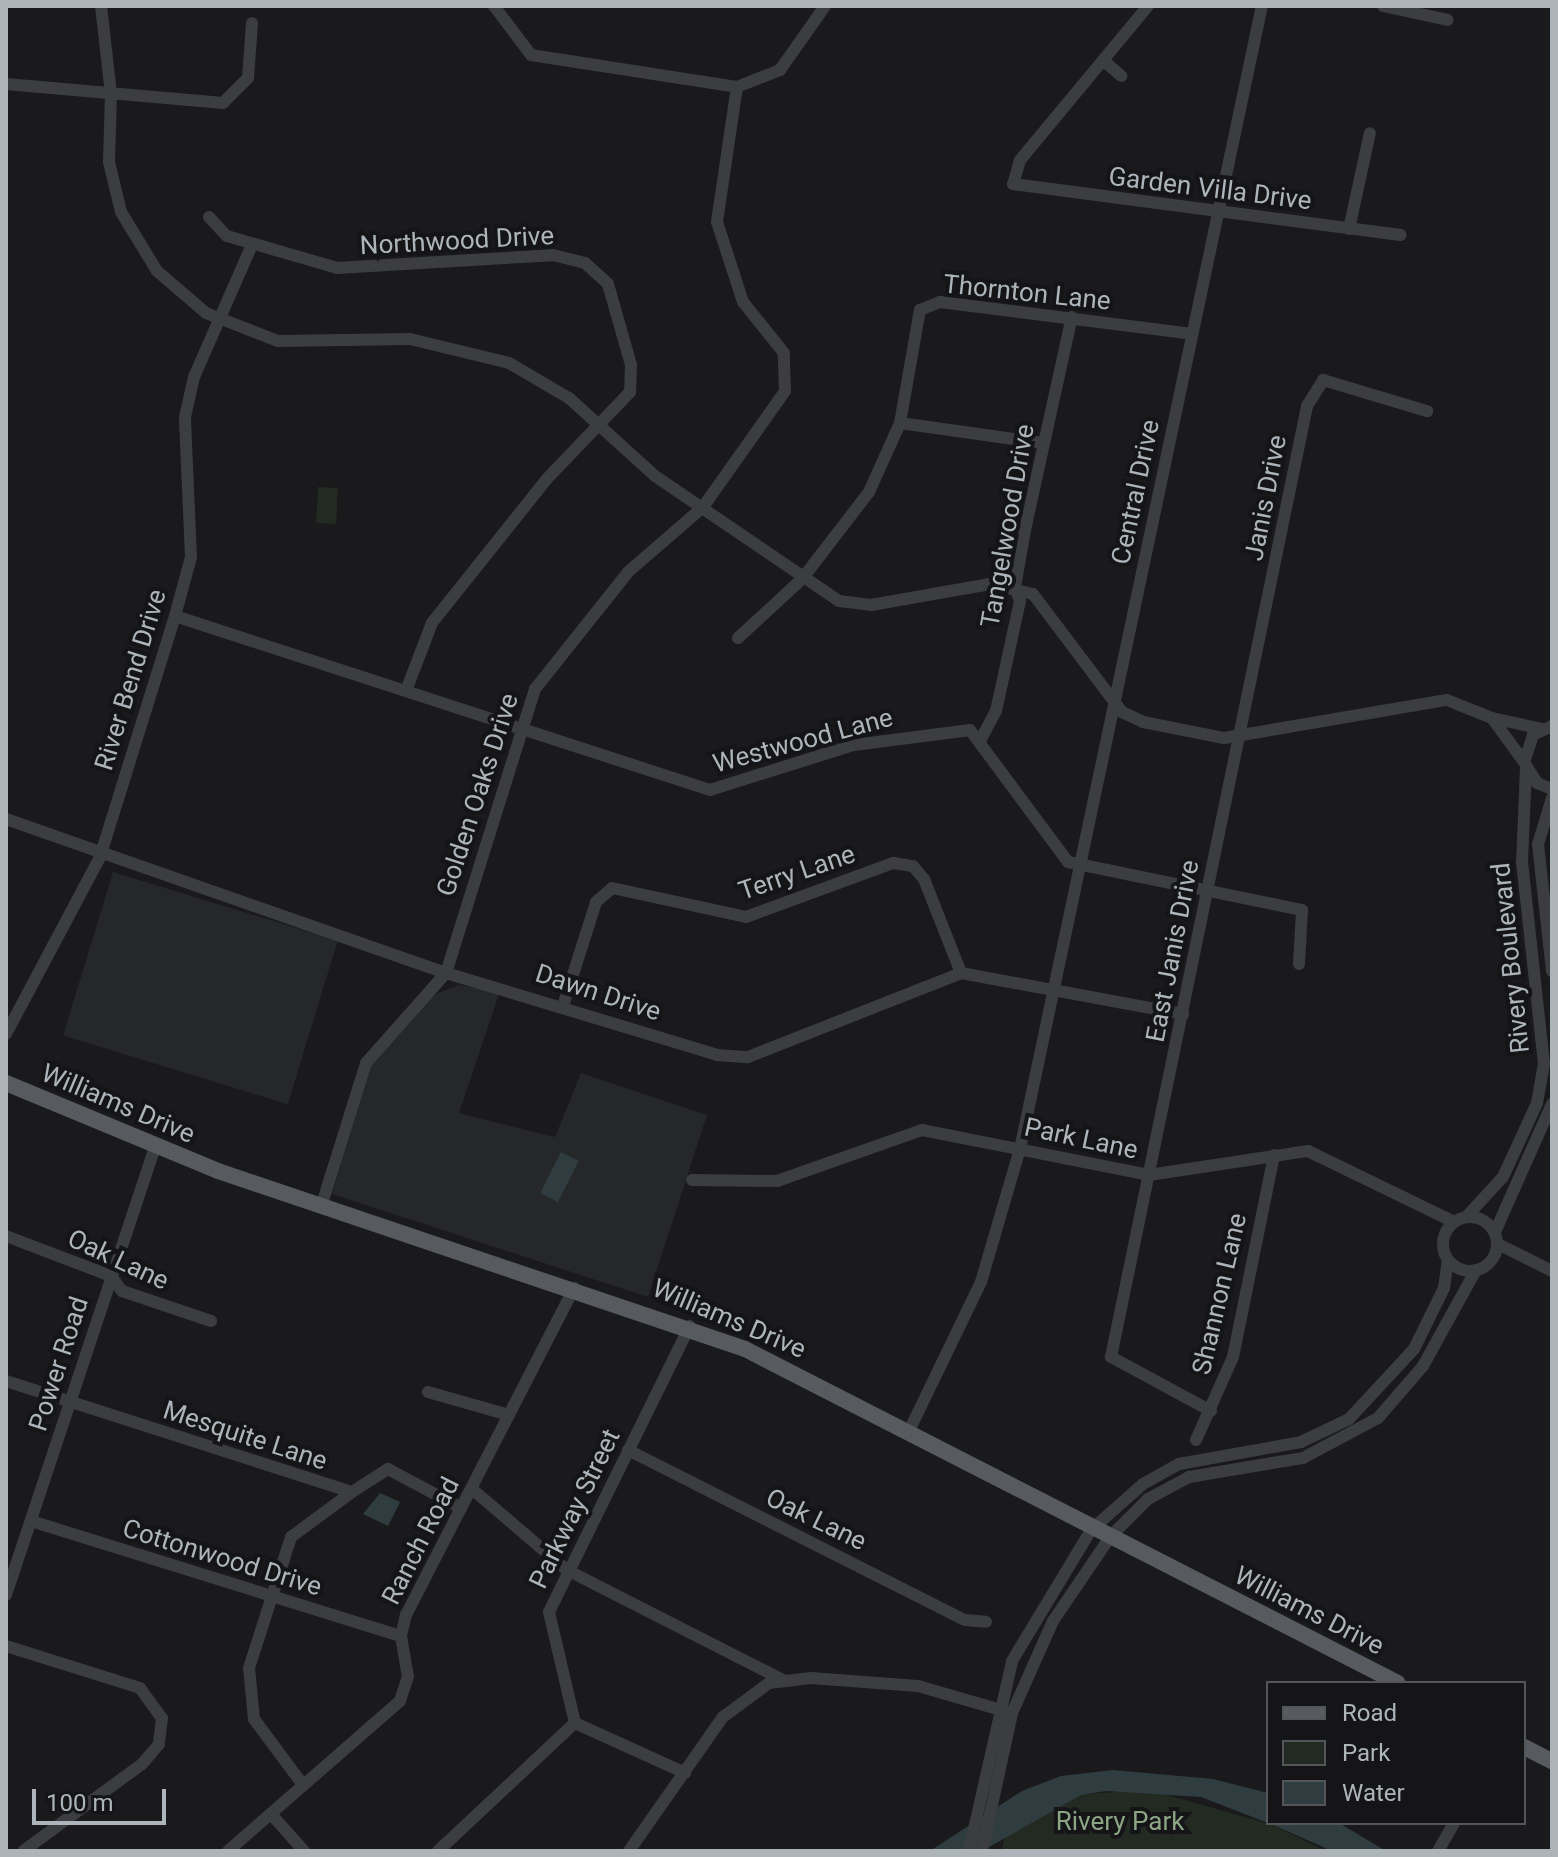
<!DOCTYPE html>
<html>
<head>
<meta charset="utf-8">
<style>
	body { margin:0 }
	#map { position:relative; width:1558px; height:1857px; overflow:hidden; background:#1a1a1c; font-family:Roboto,sans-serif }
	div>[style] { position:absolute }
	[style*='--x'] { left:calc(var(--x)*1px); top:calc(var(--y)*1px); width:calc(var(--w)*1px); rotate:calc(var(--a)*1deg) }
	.built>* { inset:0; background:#262729; transform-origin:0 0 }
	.green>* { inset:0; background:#232a22; transform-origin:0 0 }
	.water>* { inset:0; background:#303d40; transform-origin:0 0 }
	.minor>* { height:12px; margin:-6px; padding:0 6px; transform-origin:6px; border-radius:6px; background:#3b3d41 }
	.minor>.ring { margin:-6px; padding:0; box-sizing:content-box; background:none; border:12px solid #3b3d41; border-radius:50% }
	.major>* { height:16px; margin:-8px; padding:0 8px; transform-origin:8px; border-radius:8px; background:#575b60 }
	span { translate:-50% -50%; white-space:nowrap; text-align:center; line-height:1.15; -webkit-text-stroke:8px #151517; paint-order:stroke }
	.street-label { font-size:26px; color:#adb5bb }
	.park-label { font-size:26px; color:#8ba585 }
	.frame { position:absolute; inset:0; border:8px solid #adb5bb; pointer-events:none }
	.legend { position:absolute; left:1266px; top:1681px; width:260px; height:144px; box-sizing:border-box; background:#151517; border:2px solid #525559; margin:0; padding:10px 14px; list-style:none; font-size:24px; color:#adb5bb }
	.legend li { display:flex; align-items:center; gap:16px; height:40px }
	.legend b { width:40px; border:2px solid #525559 }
	.scale { position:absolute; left:32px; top:1789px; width:134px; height:36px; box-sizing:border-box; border:4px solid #adb5bb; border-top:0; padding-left:10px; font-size:24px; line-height:28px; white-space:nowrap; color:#adb5bb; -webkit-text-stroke:6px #151517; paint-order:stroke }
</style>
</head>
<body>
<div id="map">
	<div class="built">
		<i style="left:113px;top:872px;width:235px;height:171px;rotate:17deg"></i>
		<i style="clip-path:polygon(458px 985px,500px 991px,459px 1113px,555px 1137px,581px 1073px,707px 1115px,648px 1297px,332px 1194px,373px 1061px,434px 995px)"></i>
	</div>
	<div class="green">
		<i style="left:318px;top:487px;width:20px;height:36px;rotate:3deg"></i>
		<i style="clip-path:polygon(1150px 1790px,1273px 1825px,1326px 1851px,1002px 1851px,1004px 1839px,1068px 1795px)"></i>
	</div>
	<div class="water">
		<i style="left:561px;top:1152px;width:20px;height:46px;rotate:27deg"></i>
		<i style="clip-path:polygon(380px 1493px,400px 1502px,388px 1526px,363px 1514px)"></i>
		<i style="clip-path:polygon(1113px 1770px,1213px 1779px,1268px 1793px,1268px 1823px,1201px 1797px,1106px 1791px,1081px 1795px,982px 1851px,930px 1851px,1022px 1791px,1061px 1776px)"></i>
		<i style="clip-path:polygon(1269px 1823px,1339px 1823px,1386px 1851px,1332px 1851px)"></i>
	</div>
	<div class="minor">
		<i style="--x:101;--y:6;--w:89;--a:83.5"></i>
		<i style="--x:111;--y:94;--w:68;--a:91.7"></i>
		<i style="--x:109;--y:162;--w:51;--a:76.5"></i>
		<i style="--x:121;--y:212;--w:69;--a:58.6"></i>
		<i style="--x:157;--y:271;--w:65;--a:40.6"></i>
		<i style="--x:206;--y:313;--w:77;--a:21.3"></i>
		<i style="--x:278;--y:341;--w:132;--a:-0.9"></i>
		<i style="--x:410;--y:339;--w:102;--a:13.6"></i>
		<i style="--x:509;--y:363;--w:69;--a:30.3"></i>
		<i style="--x:569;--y:398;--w:116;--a:42.2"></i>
		<i style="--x:655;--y:476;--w:222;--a:34.2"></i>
		<i style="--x:839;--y:601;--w:32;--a:7"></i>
		<i style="--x:871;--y:605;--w:121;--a:-10"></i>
		<i style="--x:990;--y:584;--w:44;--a:13.1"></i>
		<i style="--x:1033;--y:594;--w:148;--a:53"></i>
		<i style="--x:1122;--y:712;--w:23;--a:25"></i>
		<i style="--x:1143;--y:722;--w:83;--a:11.2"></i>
		<i style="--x:1224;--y:738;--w:226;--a:-9.7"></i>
		<i style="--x:1447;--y:700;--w:48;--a:21.8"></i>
		<i style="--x:1492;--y:718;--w:54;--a:54"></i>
		<i style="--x:494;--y:6;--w:61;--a:52.9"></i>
		<i style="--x:531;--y:55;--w:208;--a:8.8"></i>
		<i style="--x:737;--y:87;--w:46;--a:-21.6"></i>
		<i style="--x:780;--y:70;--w:78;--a:-54.9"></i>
		<i style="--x:1148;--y:6;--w:200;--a:129.7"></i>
		<i style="--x:1020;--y:160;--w:25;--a:106"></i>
		<i style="--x:1013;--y:184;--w:391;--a:7.5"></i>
		<i style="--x:1383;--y:6;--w:66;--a:12.2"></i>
		<i style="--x:1104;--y:61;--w:23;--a:41"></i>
		<i style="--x:6;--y:84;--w:218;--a:5"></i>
		<i style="--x:223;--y:103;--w:35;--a:-45"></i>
		<i style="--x:248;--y:78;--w:55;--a:-85.8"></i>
		<i style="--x:209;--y:217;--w:26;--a:47"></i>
		<i style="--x:227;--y:236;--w:115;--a:16.2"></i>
		<i style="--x:337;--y:268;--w:216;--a:-3.4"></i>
		<i style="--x:553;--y:255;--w:33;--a:14"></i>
		<i style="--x:585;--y:263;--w:31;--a:42"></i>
		<i style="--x:608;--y:284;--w:84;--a:74.1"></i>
		<i style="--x:631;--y:365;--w:27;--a:92"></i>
		<i style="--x:630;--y:392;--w:122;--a:133.7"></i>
		<i style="--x:546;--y:480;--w:183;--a:128.6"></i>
		<i style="--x:432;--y:623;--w:70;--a:111"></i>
		<i style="--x:1349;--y:229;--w:98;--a:-77.7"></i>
		<i style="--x:900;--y:423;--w:144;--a:8"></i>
		<i style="--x:175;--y:616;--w:563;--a:18.02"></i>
		<i style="--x:710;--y:790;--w:151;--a:-17.4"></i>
		<i style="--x:854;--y:745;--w:117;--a:-7.4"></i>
		<i style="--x:970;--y:730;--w:164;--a:53.4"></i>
		<i style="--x:1068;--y:862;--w:239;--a:11.6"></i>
		<i style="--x:1302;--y:910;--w:54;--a:93.2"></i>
		<i style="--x:738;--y:638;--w:87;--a:-42.7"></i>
		<i style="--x:802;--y:579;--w:110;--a:-52.4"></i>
		<i style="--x:869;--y:492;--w:76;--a:-65.8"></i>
		<i style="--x:900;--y:423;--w:115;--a:-80"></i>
		<i style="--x:920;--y:310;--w:22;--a:-22"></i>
		<i style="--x:940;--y:302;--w:254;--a:7.2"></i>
		<i style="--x:1492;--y:718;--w:51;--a:12.4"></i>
		<i style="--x:1552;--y:726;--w:21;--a:155"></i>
		<i style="--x:1533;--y:735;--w:28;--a:108"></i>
		<i style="--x:1524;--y:762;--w:25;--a:58"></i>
		<i style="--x:1537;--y:783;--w:16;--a:22"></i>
		<i style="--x:981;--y:739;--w:32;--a:-62"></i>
		<i style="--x:996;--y:711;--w:113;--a:-77.7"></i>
		<i style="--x:1020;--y:601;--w:15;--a:-110"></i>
		<i style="--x:1015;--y:587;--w:58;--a:-80"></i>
		<i style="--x:1025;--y:530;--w:218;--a:-77.6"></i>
		<i style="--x:1552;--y:798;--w:48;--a:106.9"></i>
		<i style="--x:1538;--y:844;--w:128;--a:83.7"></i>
		<i style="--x:6;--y:819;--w:466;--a:19.3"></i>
		<i style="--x:446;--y:973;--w:283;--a:16.8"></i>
		<i style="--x:717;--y:1055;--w:31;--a:4"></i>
		<i style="--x:748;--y:1057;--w:229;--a:-21.5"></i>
		<i style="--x:961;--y:973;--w:226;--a:10.5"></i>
		<i style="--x:564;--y:1003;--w:106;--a:-72.4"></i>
		<i style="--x:596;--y:902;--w:21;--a:-41"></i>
		<i style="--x:612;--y:888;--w:137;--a:12.2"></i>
		<i style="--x:746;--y:917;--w:157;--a:-20.2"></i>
		<i style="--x:893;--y:863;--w:20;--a:9"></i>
		<i style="--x:913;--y:866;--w:17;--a:50"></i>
		<i style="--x:924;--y:879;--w:101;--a:68.5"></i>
		<i style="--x:6;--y:1034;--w:200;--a:-62"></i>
		<i style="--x:100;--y:857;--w:252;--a:-72.7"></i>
		<i style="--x:175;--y:616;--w:61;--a:-74.8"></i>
		<i style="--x:191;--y:557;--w:140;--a:-92.5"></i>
		<i style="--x:185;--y:417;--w:41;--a:-77.3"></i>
		<i style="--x:194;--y:377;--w:144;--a:-66.3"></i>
		<i style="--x:692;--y:1180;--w:85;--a:0.7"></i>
		<i style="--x:777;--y:1181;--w:154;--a:-19.4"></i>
		<i style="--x:922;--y:1130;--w:231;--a:11.2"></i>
		<i style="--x:1149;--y:1175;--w:161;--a:-8.6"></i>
		<i style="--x:1308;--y:1151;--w:162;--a:25.9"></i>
		<i style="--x:321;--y:1207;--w:151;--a:-72.6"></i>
		<i style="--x:366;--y:1063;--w:120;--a:-48.4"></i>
		<i style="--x:446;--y:973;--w:298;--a:-72.6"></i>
		<i style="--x:535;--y:689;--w:149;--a:-51.5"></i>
		<i style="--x:628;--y:572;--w:99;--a:-40.9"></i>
		<i style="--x:703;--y:507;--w:142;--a:-54.7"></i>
		<i style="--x:785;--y:391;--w:38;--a:-92"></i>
		<i style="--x:784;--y:353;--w:65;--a:-128.8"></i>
		<i style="--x:743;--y:302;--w:84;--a:-108"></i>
		<i style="--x:717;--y:222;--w:136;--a:-81.6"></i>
		<i style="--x:1467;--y:1216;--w:53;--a:-47.3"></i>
		<i style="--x:1503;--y:1177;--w:81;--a:-65.3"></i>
		<i style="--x:1537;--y:1103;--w:40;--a:-80"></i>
		<i style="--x:1544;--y:1064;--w:202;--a:-96.2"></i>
		<i style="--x:1522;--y:863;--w:94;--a:-87.6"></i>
		<i class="ring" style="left:1443px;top:1217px;width:42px;height:42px"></i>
		<i style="--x:1495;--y:1232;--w:140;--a:-66"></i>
		<i style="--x:6;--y:1236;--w:112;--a:20.9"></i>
		<i style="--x:111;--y:1276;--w:19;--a:54"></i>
		<i style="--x:122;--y:1291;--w:94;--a:18.6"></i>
		<i style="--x:1498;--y:1244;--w:60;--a:26.6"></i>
		<i style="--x:6;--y:1381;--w:363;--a:17.8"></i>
		<i style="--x:352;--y:1492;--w:43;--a:-32.6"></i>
		<i style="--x:388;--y:1469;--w:83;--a:28.1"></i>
		<i style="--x:428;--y:1392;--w:84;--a:15.9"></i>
		<i style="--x:1211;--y:1411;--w:114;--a:-151.6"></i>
		<i style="--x:1111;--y:1357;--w:971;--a:-78.35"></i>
		<i style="--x:1307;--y:406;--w:31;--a:-58"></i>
		<i style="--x:1323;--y:380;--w:109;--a:16.6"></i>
		<i style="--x:908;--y:1433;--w:168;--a:-64.2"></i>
		<i style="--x:981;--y:1282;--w:139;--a:-73.7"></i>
		<i style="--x:1020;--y:1149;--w:1168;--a:-78.05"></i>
		<i style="--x:1196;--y:1440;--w:91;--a:-66"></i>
		<i style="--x:1233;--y:1357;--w:206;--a:-78.5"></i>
		<i style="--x:628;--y:1450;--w:377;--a:26.8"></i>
		<i style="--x:965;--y:1620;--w:21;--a:5"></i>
		<i style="--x:472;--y:1489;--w:125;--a:40.5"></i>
		<i style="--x:567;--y:1570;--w:242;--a:27"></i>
		<i style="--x:31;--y:1521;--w:387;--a:17.3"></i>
		<i style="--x:6;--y:1595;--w:472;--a:-71.6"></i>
		<i style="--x:6;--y:1646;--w:140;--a:17.4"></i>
		<i style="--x:140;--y:1688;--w:37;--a:54"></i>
		<i style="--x:162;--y:1718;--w:26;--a:97"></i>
		<i style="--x:159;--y:1744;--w:26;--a:130"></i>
		<i style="--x:142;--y:1764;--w:147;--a:143.8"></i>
		<i style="--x:575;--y:1723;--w:114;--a:-103.2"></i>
		<i style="--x:549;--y:1612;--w:319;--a:-63.8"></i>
		<i style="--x:575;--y:1723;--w:121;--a:24.4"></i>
		<i style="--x:303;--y:1785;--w:82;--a:-126.6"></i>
		<i style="--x:254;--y:1719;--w:51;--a:-95.6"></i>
		<i style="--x:249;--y:1668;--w:138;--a:-72.2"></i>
		<i style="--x:291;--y:1537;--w:76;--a:-36.4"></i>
		<i style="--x:271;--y:1814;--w:50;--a:48.3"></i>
		<i style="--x:228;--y:1851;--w:228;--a:-41.1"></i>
		<i style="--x:400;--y:1701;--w:25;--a:-72"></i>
		<i style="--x:408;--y:1677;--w:42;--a:-99.7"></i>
		<i style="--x:401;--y:1636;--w:22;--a:-77"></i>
		<i style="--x:406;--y:1615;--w:368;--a:-62.8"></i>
		<i style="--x:438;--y:1851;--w:187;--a:-43.1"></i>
		<i style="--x:629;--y:1851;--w:164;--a:-55"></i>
		<i style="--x:723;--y:1717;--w:57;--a:-36.5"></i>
		<i style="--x:769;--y:1683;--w:42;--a:-6.8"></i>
		<i style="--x:811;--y:1678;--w:107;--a:4.3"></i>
		<i style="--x:918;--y:1686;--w:90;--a:16.2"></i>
		<i style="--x:969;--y:1851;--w:195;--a:-77.2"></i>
		<i style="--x:1012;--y:1661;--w:153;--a:-58.9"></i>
		<i style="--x:1091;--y:1530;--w:69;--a:-41.5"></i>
		<i style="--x:1143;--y:1484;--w:41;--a:-29.1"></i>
		<i style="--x:1179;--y:1464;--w:124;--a:-10.2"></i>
		<i style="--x:1301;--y:1442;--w:53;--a:-25.6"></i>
		<i style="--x:1349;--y:1419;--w:96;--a:-47.1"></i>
		<i style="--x:1414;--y:1349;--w:68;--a:-63.8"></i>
		<i style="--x:1444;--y:1288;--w:27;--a:-82"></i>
		<i style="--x:982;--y:1851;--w:141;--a:-77.7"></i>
		<i style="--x:1012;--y:1713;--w:101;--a:-66"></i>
		<i style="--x:1053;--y:1621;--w:102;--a:-55.8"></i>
		<i style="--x:1110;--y:1537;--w:54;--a:-45"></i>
		<i style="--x:1148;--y:1499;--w:47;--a:-28.2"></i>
		<i style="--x:1189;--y:1477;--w:116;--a:-9.5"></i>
		<i style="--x:1303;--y:1458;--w:85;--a:-28.1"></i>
		<i style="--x:1378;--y:1418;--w:69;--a:-49.1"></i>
		<i style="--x:1423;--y:1366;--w:110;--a:-61.1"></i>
		<i style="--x:1438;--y:1851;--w:32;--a:-60"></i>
	</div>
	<div class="major">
		<i style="--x:6;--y:1083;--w:230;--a:22.5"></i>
		<i style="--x:218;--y:1171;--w:556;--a:18.66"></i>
		<i style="--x:745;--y:1349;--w:733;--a:27.09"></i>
		<i style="--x:1524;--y:1747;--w:31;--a:27"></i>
	</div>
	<div class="street-label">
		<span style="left:1210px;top:189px;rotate:7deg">Garden Villa Drive</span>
		<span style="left:457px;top:241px;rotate:-3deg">Northwood Drive</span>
		<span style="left:1027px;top:293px;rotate:6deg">Thornton Lane</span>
		<span style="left:1136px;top:492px;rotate:-78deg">Central Drive</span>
		<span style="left:1266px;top:498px;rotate:-79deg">Janis Drive</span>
		<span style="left:1008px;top:526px;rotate:-80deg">Tangelwood Drive</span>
		<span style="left:131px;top:680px;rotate:-73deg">River Bend Drive</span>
		<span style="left:803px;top:741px;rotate:-15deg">Westwood Lane</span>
		<span style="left:478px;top:795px;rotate:-72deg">Golden Oaks Drive</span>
		<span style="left:797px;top:873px;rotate:-19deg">Terry Lane</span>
		<span style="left:1173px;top:951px;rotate:-79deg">East Janis Drive</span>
		<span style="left:1511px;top:958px;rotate:-96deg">Rivery Boulevard</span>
		<span style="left:598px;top:993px;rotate:18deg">Dawn Drive</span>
		<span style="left:118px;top:1104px;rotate:23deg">Williams Drive</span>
		<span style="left:1081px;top:1139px;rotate:12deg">Park Lane</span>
		<span style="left:118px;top:1260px;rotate:25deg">Oak Lane</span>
		<span style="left:1220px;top:1294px;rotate:-77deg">Shannon Lane</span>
		<span style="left:729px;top:1319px;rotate:23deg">Williams Drive</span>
		<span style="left:59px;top:1364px;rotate:-72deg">Power Road</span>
		<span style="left:245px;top:1436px;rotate:18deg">Mesquite Lane</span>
		<span style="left:575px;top:1509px;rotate:-64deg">Parkway Street</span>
		<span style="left:816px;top:1520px;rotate:26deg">Oak Lane</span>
		<span style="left:421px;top:1541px;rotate:-63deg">Ranch Road</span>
		<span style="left:222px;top:1558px;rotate:17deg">Cottonwood Drive</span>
		<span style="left:1309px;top:1611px;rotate:27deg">Williams Drive</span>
	</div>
	<div class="park-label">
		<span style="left:1120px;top:1822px">Rivery Park</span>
	</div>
	<div class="frame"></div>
	<ul class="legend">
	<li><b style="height:10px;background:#575b60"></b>Road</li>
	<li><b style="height:22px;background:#232a22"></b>Park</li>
	<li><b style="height:22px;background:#303d40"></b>Water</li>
	</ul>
	<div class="scale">100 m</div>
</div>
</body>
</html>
